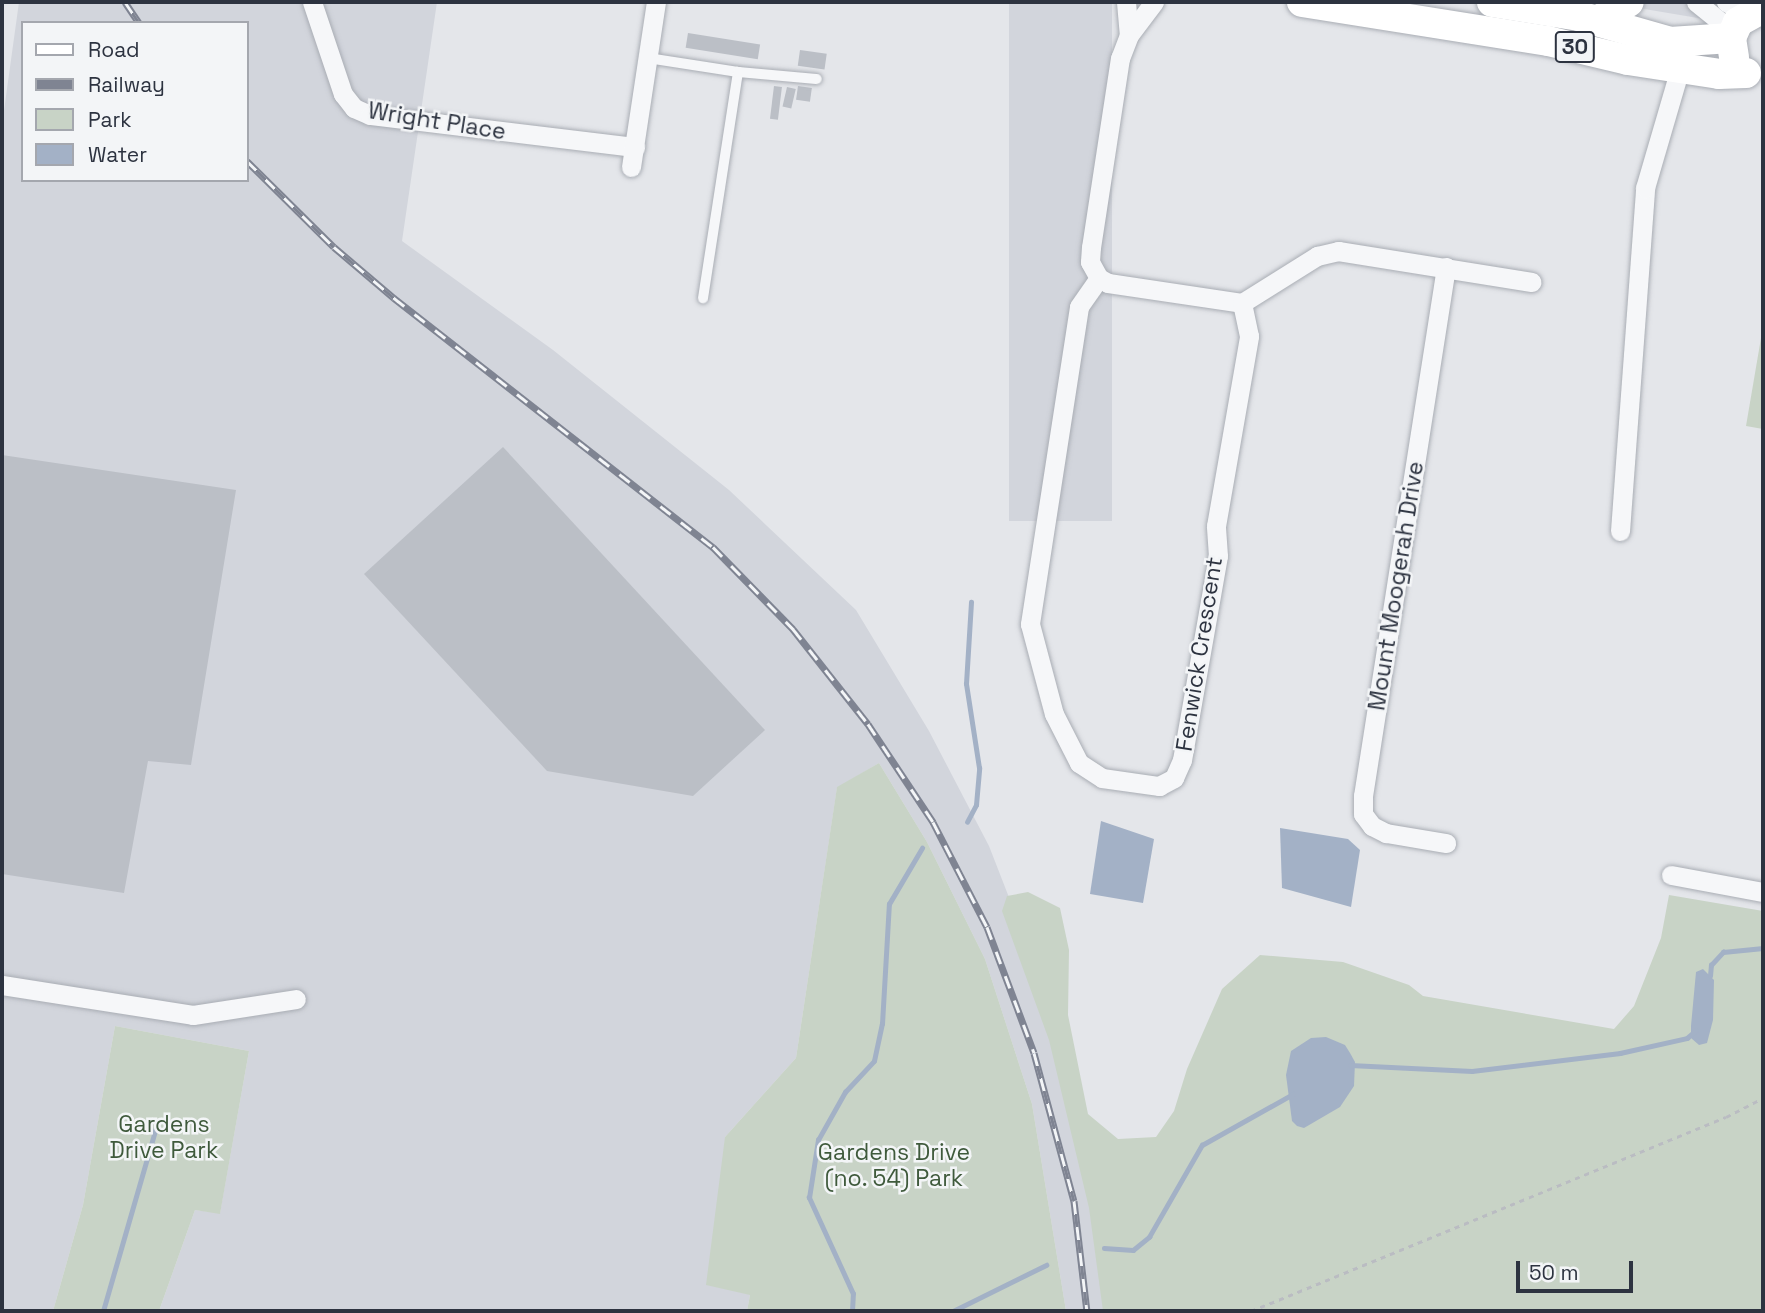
<!DOCTYPE html>
<html>
<head>
<meta charset="utf-8">
<style>
	body { margin:0 }
	#map { position:relative; width:1765px; height:1313px; overflow:hidden; background:#e4e6ea; font-family:"Space Grotesk",sans-serif }
	div>[style] { position:absolute }
	[style*='--x'] { left:calc(var(--x)*1px); top:calc(var(--y)*1px); width:calc(var(--w)*1px); rotate:calc(var(--a)*1deg) }
	.built>* { inset:0; background:#d2d5dc; transform-origin:0 0 }
	.green>* { inset:0; background:#c8d3c6 }
	.water>* { inset:0; background:#a3b1c6 }
	.stream>* { height:4.5px; margin:-2.25px; padding:0 2.25px; transform-origin:2.25px; border-radius:2.25px; background:#a3b1c6 }
	.building>* { inset:0; background:#bbbfc6; transform-origin:0 0 }
	.path>* { height:2.5px; margin-top:-1.25px; transform-origin:0; background:repeating-linear-gradient(90deg,#babcc2 0 5px,transparent 0 10px) }
	.roads { filter:drop-shadow(0 0 2px #a9adb4) drop-shadow(0 0 2px #a9adb4) }
	.lane>* { height:10px; margin:-5px; padding:0 5px; transform-origin:5px; border-radius:5px; background:#f6f7f9 }
	.street>* { height:19px; margin:-9.5px; padding:0 9.5px; transform-origin:9.5px; border-radius:9.5px; background:#f6f7f9 }
	.primary>* { height:30px; margin:-15px; padding:0 15px; transform-origin:15px; border-radius:15px; background:#fff }
	.rail>* { height:7px; margin-top:-3.5px; transform-origin:0; background:repeating-linear-gradient(90deg,#f3f5f7 0 13px,#7f8492 0 26px); box-sizing:border-box; border-block:2px solid #7f8492 }
	span { translate:-50% -50%; white-space:nowrap; text-align:center; line-height:1.15; -webkit-text-stroke:5px #f3f5f7; paint-order:stroke }
	.shield-label span { padding:2px 5px; background:#f3f5f7; border:2px solid; border-radius:5px; -webkit-text-stroke-width:0 }
	.shield-label { font-size:21px; color:#2d3340; font-weight:700 }
	.street-label { font-size:23px; color:#2d3340 }
	.park-label { font-size:23px; color:#3f5a3c }
	.frame { position:absolute; inset:0; border:4px solid #2d3340; pointer-events:none }
	.legend { position:absolute; left:21px; top:21px; width:228px; height:161px; box-sizing:border-box; background:#f3f5f7; border:2px solid #a4a7ae; margin:0; padding:9px 12px; list-style:none; font-size:21px; color:#2d3340 }
	.legend li { display:flex; align-items:center; gap:14px; height:35px }
	.legend b { width:35px; border:2px solid #a4a7ae }
	.scale { position:absolute; left:1516px; top:1261px; width:117px; height:32px; box-sizing:border-box; border:4px solid #2d3340; border-top:0; padding-left:9px; font-size:21px; line-height:24px; white-space:nowrap; color:#2d3340; -webkit-text-stroke:5px #f3f5f7; paint-order:stroke }
</style>
</head>
<body>
<div id="map">
	<div class="built">
		<i style="clip-path:polygon(evenodd,19px 2px,437px 2px,402px 241px,553px 350px,729px 490px,856px 610px,929px 731px,989px 846px,1035px 964px,1119px 1311px,1066px 1311px,1032px 1104px,985px 959px,927px 842px,879px 763px,837px 788px,796px 1058px,725px 1137px,750px 1295px,747px 1311px,159px 1311px,195px 1210px,220px 1213px,249px 1051px,115px 1026px,83px 1205px,53px 1311px,2px 1311px,2px 125px,19px 2px,23px 23px,247px 23px,247px 180px,23px 180px,23px 23px)"></i>
		<i style="left:1009px;top:2px;width:103px;height:519px"></i>
		<i style="clip-path:polygon(1603px 2px,1763px 2px,1763px 29px)"></i>
	</div>
	<div class="green">
		<i style="clip-path:polygon(1761px 338px,1763px 339px,1763px 429px,1746px 426px)"></i>
		<i style="clip-path:polygon(879px 763px,927px 842px,985px 959px,1032px 1104px,1066px 1311px,747px 1311px,750px 1295px,706px 1285px,725px 1137px,796px 1058px,837px 787px)"></i>
		<i style="clip-path:polygon(1028px 892px,1060px 908px,1069px 950px,1068px 1015px,1088px 1114px,1118px 1139px,1156px 1137px,1174px 1111px,1187px 1069px,1222px 989px,1260px 955px,1343px 962px,1409px 985px,1423px 996px,1614px 1029px,1634px 1006px,1661px 938px,1669px 895px,1763px 911px,1763px 1311px,1103px 1311px,1089px 1208px,1049px 1040px,1002px 911px,1007px 896px)"></i>
		<i style="clip-path:polygon(115px 1026px,249px 1051px,220px 1214px,195px 1210px,159px 1311px,53px 1311px,83px 1205px)"></i>
	</div>
	<div class="water">
		<i style="clip-path:polygon(1101px 821px,1154px 839px,1143px 903px,1090px 894px)"></i>
		<i style="clip-path:polygon(1280px 828px,1348px 839px,1360px 850px,1351px 907px,1282px 888px)"></i>
		<i style="clip-path:polygon(1703px 969px,1714px 980px,1713px 1020px,1707px 1043px,1699px 1045px,1691px 1038px,1691px 1026px,1696px 972px)"></i>
		<i style="clip-path:polygon(1326px 1037px,1345px 1045px,1350px 1053px,1355px 1062px,1354px 1086px,1340px 1107px,1304px 1128px,1297px 1126px,1292px 1121px,1286px 1075px,1291px 1051px,1311px 1038px)"></i>
	</div>
	<div class="stream">
		<i style="--x:967;--y:822;--w:19;--a:-62"></i>
		<i style="--x:976;--y:805;--w:37;--a:-85"></i>
		<i style="--x:979;--y:768;--w:85;--a:-98.8"></i>
		<i style="--x:966;--y:684;--w:82;--a:-86.5"></i>
		<i style="--x:1710;--y:976;--w:11;--a:-85"></i>
		<i style="--x:1711;--y:965;--w:18;--a:-47"></i>
		<i style="--x:1723;--y:952;--w:40;--a:-5.7"></i>
		<i style="--x:1350;--y:1065;--w:122;--a:2.8"></i>
		<i style="--x:1472;--y:1071;--w:149;--a:-6.9"></i>
		<i style="--x:1620;--y:1053;--w:69;--a:-12.6"></i>
		<i style="--x:1687;--y:1038;--w:11;--a:-41"></i>
		<i style="--x:1104;--y:1248;--w:29;--a:4"></i>
		<i style="--x:1133;--y:1250;--w:21;--a:-39"></i>
		<i style="--x:1149;--y:1237;--w:106;--a:-60.1"></i>
		<i style="--x:1202;--y:1145;--w:104;--a:-29.3"></i>
		<i style="--x:103;--y:1311;--w:191;--a:-73.9"></i>
		<i style="--x:852;--y:1311;--w:17;--a:-87"></i>
		<i style="--x:853;--y:1294;--w:106;--a:-114.6"></i>
		<i style="--x:809;--y:1198;--w:59;--a:-81.2"></i>
		<i style="--x:818;--y:1140;--w:55;--a:-60.6"></i>
		<i style="--x:845;--y:1092;--w:42;--a:-46.9"></i>
		<i style="--x:874;--y:1061;--w:38;--a:-78"></i>
		<i style="--x:882;--y:1024;--w:120;--a:-86.7"></i>
		<i style="--x:889;--y:904;--w:65;--a:-59.5"></i>
		<i style="--x:953;--y:1311;--w:104;--a:-26.3"></i>
	</div>
	<div class="building">
		<i style="left:688px;top:33px;width:73px;height:15px;rotate:9deg"></i>
		<i style="left:800px;top:50px;width:27px;height:16px;rotate:8deg"></i>
		<i style="left:774px;top:86px;width:8px;height:33px;rotate:7deg"></i>
		<i style="left:798px;top:86px;width:14px;height:14px;rotate:8deg"></i>
		<i style="left:787px;top:87px;width:9px;height:20px;rotate:13deg"></i>
		<i style="clip-path:polygon(503px 447px,765px 730px,693px 796px,547px 771px,364px 574px)"></i>
		<i style="clip-path:polygon(2px 455px,236px 490px,191px 765px,148px 761px,124px 893px,2px 874px)"></i>
	</div>
	<div class="path">
		<i style="--x:1251;--y:1311;--w:513;--a:-22.22"></i>
		<i style="--x:1726;--y:1117;--w:42;--a:-27.2"></i>
	</div>
	<div class="roads">
		<div class="lane">
			<i style="--x:648;--y:58;--w:91;--a:8.8"></i>
			<i style="--x:738;--y:72;--w:229;--a:98.8"></i>
			<i style="--x:738;--y:72;--w:79;--a:5.1"></i>
		</div>
		<div class="street">
			<i style="--x:312;--y:2;--w:97;--a:71.4"></i>
			<i style="--x:343;--y:94;--w:18;--a:52"></i>
			<i style="--x:354;--y:108;--w:17;--a:24"></i>
			<i style="--x:370;--y:115;--w:267;--a:6.9"></i>
			<i style="--x:1126;--y:2;--w:33;--a:85"></i>
			<i style="--x:1154;--y:2;--w:41;--a:127.1"></i>
			<i style="--x:1129;--y:35;--w:25;--a:111"></i>
			<i style="--x:1120;--y:58;--w:191;--a:98.7"></i>
			<i style="--x:1091;--y:247;--w:15;--a:94"></i>
			<i style="--x:1090;--y:262;--w:18;--a:61"></i>
			<i style="--x:1099;--y:278;--w:10;--a:29"></i>
			<i style="--x:1108;--y:283;--w:135;--a:8.5"></i>
			<i style="--x:1242;--y:303;--w:89;--a:-32.1"></i>
			<i style="--x:1317;--y:256;--w:22;--a:-13"></i>
			<i style="--x:1338;--y:251;--w:196;--a:9.1"></i>
			<i style="--x:1696;--y:2;--w:48;--a:39"></i>
			<i style="--x:1726;--y:2;--w:24;--a:30"></i>
			<i style="--x:631;--y:167;--w:167;--a:-81.4"></i>
			<i style="--x:1446;--y:267;--w:535;--a:98.92"></i>
			<i style="--x:1363;--y:796;--w:18;--a:90"></i>
			<i style="--x:1363;--y:814;--w:15;--a:53"></i>
			<i style="--x:1372;--y:826;--w:16;--a:27"></i>
			<i style="--x:1386;--y:833;--w:61;--a:9.5"></i>
			<i style="--x:1099;--y:278;--w:35;--a:125"></i>
			<i style="--x:1079;--y:307;--w:321;--a:98.8"></i>
			<i style="--x:1030;--y:624;--w:93;--a:75.1"></i>
			<i style="--x:1054;--y:714;--w:55;--a:63"></i>
			<i style="--x:1079;--y:763;--w:27;--a:33"></i>
			<i style="--x:1102;--y:778;--w:58;--a:8"></i>
			<i style="--x:1159;--y:786;--w:17;--a:-28"></i>
			<i style="--x:1174;--y:778;--w:20;--a:-66"></i>
			<i style="--x:1182;--y:760;--w:207;--a:-80"></i>
			<i style="--x:1218;--y:556;--w:30;--a:-94"></i>
			<i style="--x:1216;--y:526;--w:193;--a:-80.1"></i>
			<i style="--x:1249;--y:336;--w:34;--a:-102"></i>
			<i style="--x:1620;--y:531;--w:344;--a:-85.8"></i>
			<i style="--x:1645;--y:188;--w:125;--a:-73.7"></i>
			<i style="--x:1671;--y:875;--w:94;--a:10.5"></i>
			<i style="--x:2;--y:985;--w:193;--a:8.9"></i>
			<i style="--x:193;--y:1015;--w:104;--a:-8.8"></i>
		</div>
		<div class="primary">
			<i style="--x:1302;--y:2;--w:249;--a:9"></i>
			<i style="--x:1548;--y:41;--w:82;--a:13.4"></i>
			<i style="--x:1628;--y:60;--w:92;--a:8.7"></i>
			<i style="--x:1719;--y:74;--w:27;--a:-2"></i>
			<i style="--x:1492;--y:2;--w:88;--a:9.1"></i>
			<i style="--x:1579;--y:16;--w:95;--a:15.9"></i>
			<i style="--x:1670;--y:42;--w:61;--a:-3.8"></i>
			<i style="--x:1597;--y:21;--w:37;--a:-31"></i>
			<i style="--x:1734;--y:57;--w:19;--a:-99"></i>
			<i style="--x:1731;--y:38;--w:17;--a:-66"></i>
			<i style="--x:1738;--y:22;--w:29;--a:-29"></i>
		</div>
	</div>
	<div class="rail">
		<i style="--x:125;--y:2;--w:25;--a:56"></i>
		<i style="--x:247;--y:161;--w:122;--a:44.7"></i>
		<i style="--x:334;--y:247;--w:79;--a:40.4"></i>
		<i style="--x:394;--y:298;--w:405;--a:38"></i>
		<i style="--x:713;--y:547;--w:115;--a:45.7"></i>
		<i style="--x:793;--y:629;--w:121;--a:51.7"></i>
		<i style="--x:868;--y:724;--w:118;--a:56.4"></i>
		<i style="--x:933;--y:822;--w:118;--a:62.8"></i>
		<i style="--x:987;--y:927;--w:134;--a:69.5"></i>
		<i style="--x:1034;--y:1053;--w:153;--a:74.9"></i>
		<i style="--x:1074;--y:1201;--w:111;--a:83.3"></i>
	</div>
	<div class="shield-label">
		<span style="left:1575px;top:47px">30</span>
	</div>
	<div class="street-label">
		<span style="left:437px;top:121px;rotate:9deg">Wright Place</span>
		<span style="left:1396px;top:586px;rotate:-81deg">Mount Moogerah Drive</span>
		<span style="left:1199px;top:654px;rotate:-81deg">Fenwick Crescent</span>
	</div>
	<div class="park-label">
		<span style="left:164px;top:1137px">Gardens<br>Drive Park</span>
		<span style="left:894px;top:1165px">Gardens Drive<br>(no. 54) Park</span>
	</div>
	<div class="frame"></div>
	<ul class="legend">
	<li><b style="height:9px;background:#fff"></b>Road</li>
	<li><b style="height:9px;background:#7f8492"></b>Railway</li>
	<li><b style="height:19px;background:#c8d3c6"></b>Park</li>
	<li><b style="height:19px;background:#a3b1c6"></b>Water</li>
	</ul>
	<div class="scale">50 m</div>
</div>
</body>
</html>
